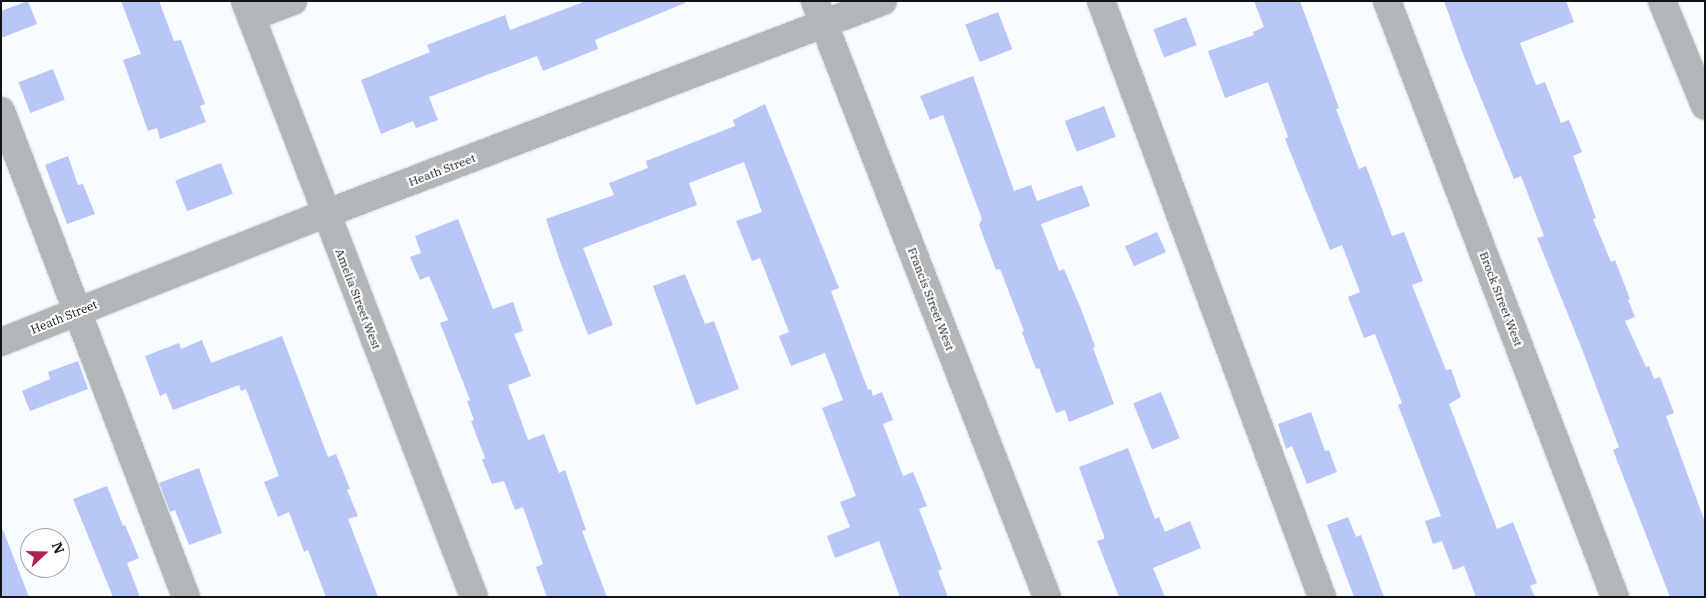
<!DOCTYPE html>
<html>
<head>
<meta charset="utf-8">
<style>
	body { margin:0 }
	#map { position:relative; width:1706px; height:598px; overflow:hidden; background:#f8fbff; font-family:"IBM Plex Serif",serif }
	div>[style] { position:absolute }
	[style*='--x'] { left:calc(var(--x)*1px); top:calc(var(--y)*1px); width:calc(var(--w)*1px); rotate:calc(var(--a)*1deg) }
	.building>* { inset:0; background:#b9c7f8; transform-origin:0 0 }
	.roads { filter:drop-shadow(0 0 1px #d3d6da) drop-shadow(0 0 1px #d3d6da) }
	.minor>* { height:28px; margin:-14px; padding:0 14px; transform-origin:14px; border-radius:14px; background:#b1b7b9 }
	span { translate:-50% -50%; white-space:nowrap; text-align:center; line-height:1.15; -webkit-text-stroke:4px #fff; paint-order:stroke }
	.street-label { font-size:12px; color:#101417 }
	.frame { position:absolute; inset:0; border:2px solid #101417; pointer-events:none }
	.north { position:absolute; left:20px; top:528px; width:50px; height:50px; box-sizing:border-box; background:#fff; border:1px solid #9fa1a2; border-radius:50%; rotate:69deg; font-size:14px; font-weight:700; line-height:20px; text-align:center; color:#101417 }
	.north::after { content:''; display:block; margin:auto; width:18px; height:22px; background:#b22152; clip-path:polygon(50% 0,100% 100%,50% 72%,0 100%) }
</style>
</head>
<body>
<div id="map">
	<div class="building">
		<i style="clip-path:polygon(28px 1px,37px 24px,1px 38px,1px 11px)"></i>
		<i style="clip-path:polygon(121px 1px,159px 1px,174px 41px,181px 40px,205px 104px,200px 106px,206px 122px,160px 139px,157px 128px,148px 131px,123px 60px,141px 54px)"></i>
		<i style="clip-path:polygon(586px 1px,685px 1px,685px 3px,595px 40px,598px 49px,543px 71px,537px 56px,429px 97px,438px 120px,416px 128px,413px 121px,381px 134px,361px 80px,430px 52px,427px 45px,505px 15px,510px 30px)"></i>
		<i style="clip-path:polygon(1254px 1px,1300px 1px,1339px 108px,1336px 109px,1359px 169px,1366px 166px,1392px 236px,1404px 232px,1423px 281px,1412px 285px,1446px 370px,1451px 369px,1461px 397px,1449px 404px,1497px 529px,1513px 522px,1537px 583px,1530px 586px,1535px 597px,1476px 597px,1464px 566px,1453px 570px,1442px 541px,1433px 544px,1425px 521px,1441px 516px,1398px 405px,1402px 403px,1375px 334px,1364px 338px,1348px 297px,1360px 292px,1342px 245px,1330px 250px,1285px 139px,1288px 137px,1268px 82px,1225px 98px,1208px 51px,1254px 35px,1253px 32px,1264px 27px)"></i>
		<i style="clip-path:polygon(1444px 1px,1566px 1px,1574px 22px,1520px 43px,1536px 85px,1545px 82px,1561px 123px,1569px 120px,1582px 152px,1573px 156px,1596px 218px,1593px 219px,1611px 262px,1615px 260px,1630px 299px,1628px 300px,1635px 317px,1625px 321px,1646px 367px,1649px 366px,1654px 379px,1660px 377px,1674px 413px,1666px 416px,1705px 522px,1705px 597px,1670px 597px,1613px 450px,1619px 447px,1580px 344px,1537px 238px,1544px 236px,1521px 176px,1514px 179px,1463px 54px)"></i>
		<i style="left:998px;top:12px;width:40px;height:35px;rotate:69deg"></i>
		<i style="left:1186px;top:17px;width:30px;height:35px;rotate:69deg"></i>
		<i style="left:53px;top:69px;width:33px;height:37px;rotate:69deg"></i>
		<i style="clip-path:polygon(973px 76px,1014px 191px,1031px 185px,1037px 201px,1082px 185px,1090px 206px,1041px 224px,1059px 271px,1064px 269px,1081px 309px,1095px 346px,1093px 348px,1114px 404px,1069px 422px,1065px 410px,1056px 413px,1039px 368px,1036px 369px,1022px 332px,1024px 331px,1000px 269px,996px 270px,979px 225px,982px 219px,943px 115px,930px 120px,920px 96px)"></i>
		<i style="clip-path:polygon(765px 104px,839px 288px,831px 291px,868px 390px,871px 389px,873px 396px,882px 392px,893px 420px,883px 424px,903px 476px,913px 472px,927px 506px,919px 509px,942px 569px,938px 571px,948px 597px,900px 597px,879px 541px,835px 558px,827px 536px,850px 527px,840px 502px,856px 496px,822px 408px,843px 400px,825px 353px,791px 366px,779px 336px,789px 332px,760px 258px,752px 261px,736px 221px,762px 212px,744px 162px,689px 183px,697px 205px,583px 248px,613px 325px,588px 335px,560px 261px,546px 219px,614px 195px,609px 183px,648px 168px,646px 161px,735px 126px,733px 120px)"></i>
		<i style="left:1104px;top:106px;width:33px;height:42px;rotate:69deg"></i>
		<i style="clip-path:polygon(68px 156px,78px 185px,83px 184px,95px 214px,67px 224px,45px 165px)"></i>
		<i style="left:221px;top:163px;width:33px;height:49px;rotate:69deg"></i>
		<i style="clip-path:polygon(458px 219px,493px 309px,513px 302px,523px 331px,514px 334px,531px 376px,508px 385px,528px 440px,544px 434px,559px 473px,565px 470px,586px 530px,582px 531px,607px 597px,547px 597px,536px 567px,543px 564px,523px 507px,515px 510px,504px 481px,492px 484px,482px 460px,485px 458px,471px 421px,474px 420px,467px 401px,470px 400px,440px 323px,448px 320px,429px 276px,420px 280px,410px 257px,421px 253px,415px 236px)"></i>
		<i style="left:1157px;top:232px;width:22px;height:35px;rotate:66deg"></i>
		<i style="clip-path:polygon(685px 274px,705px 324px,714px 321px,739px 389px,696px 405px,653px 286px)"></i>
		<i style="clip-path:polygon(282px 336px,328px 457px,336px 454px,350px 489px,347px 490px,358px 516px,348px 519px,378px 597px,326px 597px,308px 550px,304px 552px,289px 512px,278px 517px,264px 482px,279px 476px,246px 389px,241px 391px,239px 385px,173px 410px,166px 393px,160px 396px,145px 356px,179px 343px,181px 349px,202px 340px,211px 363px)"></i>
		<i style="clip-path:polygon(78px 361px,88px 389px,30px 411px,22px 391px,50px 379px,48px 372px)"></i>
		<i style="left:1161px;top:392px;width:50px;height:30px;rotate:68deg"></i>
		<i style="clip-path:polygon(1311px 412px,1325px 451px,1329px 450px,1337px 472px,1307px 484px,1292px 446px,1286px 449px,1278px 424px)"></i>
		<i style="clip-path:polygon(1128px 448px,1155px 519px,1159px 517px,1165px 532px,1190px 521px,1201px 548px,1153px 568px,1165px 597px,1119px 597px,1097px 541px,1104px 539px,1104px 536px,1079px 467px)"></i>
		<i style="clip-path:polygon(199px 468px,222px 533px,189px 545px,175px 510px,170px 512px,159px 483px)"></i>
		<i style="clip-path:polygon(107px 486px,123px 526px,125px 525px,139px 558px,127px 563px,140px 597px,113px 597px,73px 499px)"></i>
		<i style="clip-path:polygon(1348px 517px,1356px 537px,1361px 535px,1384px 597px,1354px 597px,1327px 525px)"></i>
		<i style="clip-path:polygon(3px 530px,29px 597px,1px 597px,1px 531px)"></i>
	</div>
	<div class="roads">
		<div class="minor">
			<i style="--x:245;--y:1;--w:638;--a:68.98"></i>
			<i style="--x:815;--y:1;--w:640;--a:68.73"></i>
			<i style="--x:1101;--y:1;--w:636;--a:69.65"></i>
			<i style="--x:1387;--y:1;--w:638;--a:69.07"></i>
			<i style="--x:1662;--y:1;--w:113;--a:67.7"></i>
			<i style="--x:251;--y:17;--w:45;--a:-20.9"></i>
			<i style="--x:1;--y:111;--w:520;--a:69.16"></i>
			<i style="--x:1;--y:342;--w:348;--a:-21.6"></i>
			<i style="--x:325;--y:214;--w:597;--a:-20.89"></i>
		</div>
	</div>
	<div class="street-label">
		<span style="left:442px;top:170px;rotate:-21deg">Heath Street</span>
		<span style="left:358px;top:299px;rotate:69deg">Amelia Street West</span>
		<span style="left:931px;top:299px;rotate:69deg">Francis Street West</span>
		<span style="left:1501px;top:299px;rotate:69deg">Brock Street West</span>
		<span style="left:64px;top:317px;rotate:-22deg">Heath Street</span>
	</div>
	<div class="frame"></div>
	<div class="north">N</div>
</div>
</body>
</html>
